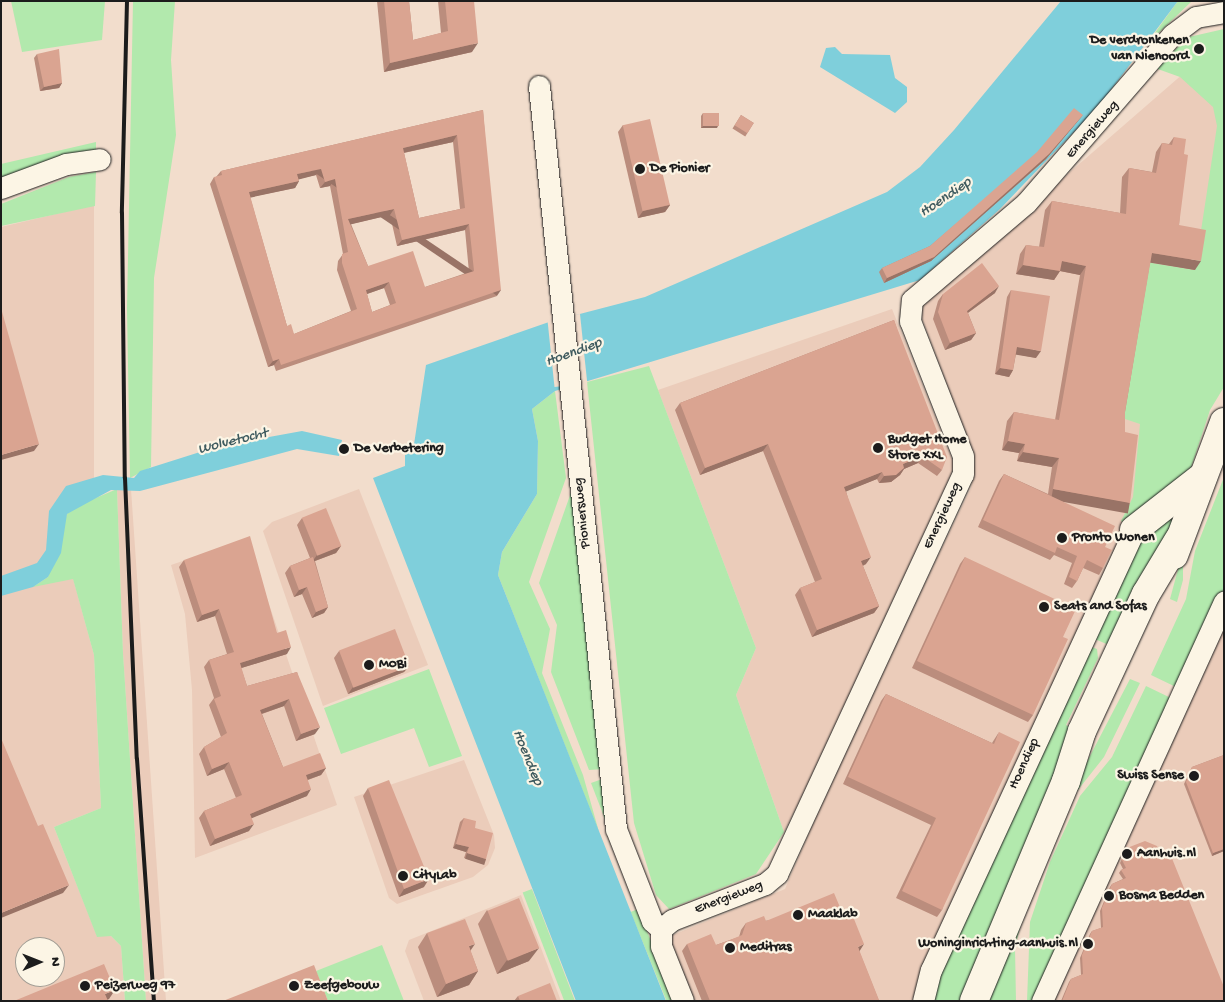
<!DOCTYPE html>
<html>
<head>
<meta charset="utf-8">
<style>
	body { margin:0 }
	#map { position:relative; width:1225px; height:1002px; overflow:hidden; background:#f2ddcc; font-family:"Gochi Hand",sans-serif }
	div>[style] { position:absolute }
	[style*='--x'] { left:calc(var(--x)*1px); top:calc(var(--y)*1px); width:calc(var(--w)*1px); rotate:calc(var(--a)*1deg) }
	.built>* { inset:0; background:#ebccba }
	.green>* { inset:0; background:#b2e9ad; transform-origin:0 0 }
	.water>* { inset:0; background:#7fcfdb }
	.pier>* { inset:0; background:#f2ddcc; transform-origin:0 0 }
	.roads { filter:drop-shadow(0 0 1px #1c1c1c) drop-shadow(0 0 1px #1c1c1c) }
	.minor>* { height:21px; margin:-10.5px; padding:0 10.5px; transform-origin:10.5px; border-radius:10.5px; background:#fcf5e5 }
	.major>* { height:28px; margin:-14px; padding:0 14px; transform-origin:14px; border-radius:14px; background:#fcf5e5 }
	.rail>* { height:4px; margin:-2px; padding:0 2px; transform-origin:2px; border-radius:2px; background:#1c1c1c }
	.wall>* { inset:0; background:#bb8d7d; transform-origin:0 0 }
	.shaded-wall>* { inset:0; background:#997366; transform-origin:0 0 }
	.building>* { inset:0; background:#daa491; transform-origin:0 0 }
	.dots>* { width:14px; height:14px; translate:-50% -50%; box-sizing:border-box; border:2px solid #fcf5e5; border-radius:50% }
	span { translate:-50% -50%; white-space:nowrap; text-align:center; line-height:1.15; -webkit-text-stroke:4.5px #fcf5e5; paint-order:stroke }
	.poi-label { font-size:14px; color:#1c1c1c; font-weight:700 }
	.right { translate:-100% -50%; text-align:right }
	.left { translate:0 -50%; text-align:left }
	.street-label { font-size:14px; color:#1c1c1c }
	.water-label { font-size:15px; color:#3f5b5f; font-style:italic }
	.frame { position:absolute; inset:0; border:2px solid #1c1c1c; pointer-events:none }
	.north { position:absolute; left:15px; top:937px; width:50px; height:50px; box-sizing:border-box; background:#fcf5e5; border:1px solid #a29e95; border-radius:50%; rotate:89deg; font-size:14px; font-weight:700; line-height:20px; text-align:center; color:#1c1c1c }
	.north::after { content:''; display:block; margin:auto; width:18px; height:22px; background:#1c1c1c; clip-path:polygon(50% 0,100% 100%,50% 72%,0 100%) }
</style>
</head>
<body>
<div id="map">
	<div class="built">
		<i style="clip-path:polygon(1192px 66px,1224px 126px,1201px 273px,1124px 540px,920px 1001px,694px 1001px,668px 937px,785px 889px,848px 742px,971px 488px,975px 460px,917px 305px)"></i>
		<i style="clip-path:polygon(evenodd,94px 205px,94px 487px,33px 586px,73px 578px,94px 655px,101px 808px,54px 827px,97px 936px,111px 936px,121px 946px,125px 1001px,1px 1001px,1px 227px,94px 205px,25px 947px,55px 947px,55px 977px,25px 977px,25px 947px)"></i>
		<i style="clip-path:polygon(892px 309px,954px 464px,949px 482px,824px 754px,784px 832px,736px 695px,756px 648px,658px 390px)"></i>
		<i style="clip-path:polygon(117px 489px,131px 489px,166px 1001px,146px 1001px,123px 653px)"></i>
		<i style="clip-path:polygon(359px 489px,428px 665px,323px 706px,263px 531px,272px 522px)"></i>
		<i style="clip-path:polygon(247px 539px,337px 805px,195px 858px,192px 690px,185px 614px,171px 565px)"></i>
		<i style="clip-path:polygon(1224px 595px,1224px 1001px,1041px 1001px)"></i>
		<i style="clip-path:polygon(464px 760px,494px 835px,495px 848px,488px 865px,473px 877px,397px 904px,389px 898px,354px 797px)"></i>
		<i style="clip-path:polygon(521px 895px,561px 1001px,424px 1001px,405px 951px,409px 940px)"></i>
	</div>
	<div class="green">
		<i style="clip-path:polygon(11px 1px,105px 1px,102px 40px,22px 52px)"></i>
		<i style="clip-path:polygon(133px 1px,175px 1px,171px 60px,176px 135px,154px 278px,151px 467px,130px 478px,127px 309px)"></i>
		<i style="clip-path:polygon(1178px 1px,1192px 1px,1146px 45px)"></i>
		<i style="clip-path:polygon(1224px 29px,1224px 387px,1210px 410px,1190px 471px,1131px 527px,1121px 521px,1133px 497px,1140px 424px,1119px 417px,1146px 262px,1195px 270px,1217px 126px,1213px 107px,1180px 77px,1155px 68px,1189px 37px)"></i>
		<i style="clip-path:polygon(96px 142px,96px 159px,1px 188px,1px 164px)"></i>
		<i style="clip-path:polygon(96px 172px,95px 206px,1px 226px,1px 204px,69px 177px)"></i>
		<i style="clip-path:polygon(649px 366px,756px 648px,736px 695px,784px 832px,756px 874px,669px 909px,656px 895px,634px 823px,587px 382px)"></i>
		<i style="clip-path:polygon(555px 391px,566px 478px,529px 582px,550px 629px,542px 673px,583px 775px,599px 832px,498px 575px,502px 552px,537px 494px,538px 441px,532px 409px)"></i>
		<i style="clip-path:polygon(1224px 477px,1224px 593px,1178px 688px,1151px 675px,1186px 599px,1195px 551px)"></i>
		<i style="clip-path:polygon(574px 484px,604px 769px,589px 770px,551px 672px,557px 625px,539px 583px)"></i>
		<i style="clip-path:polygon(117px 489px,123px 653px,146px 1001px,125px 1001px,121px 946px,111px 936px,97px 937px,54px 827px,101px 808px,94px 655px,73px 579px,33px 587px,48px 577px,67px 514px,77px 506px)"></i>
		<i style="clip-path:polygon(1184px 497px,1116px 648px,1090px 637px,1138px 533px)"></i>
		<i style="clip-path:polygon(1183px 551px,1183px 580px,1177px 602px,1170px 599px)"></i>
		<i style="clip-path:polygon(1087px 645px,1097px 649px,1098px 658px,1066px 725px,1073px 729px,966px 1001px,926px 1001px)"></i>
		<i style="clip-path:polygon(429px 669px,462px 756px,429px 767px,414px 728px,341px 754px,324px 708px)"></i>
		<i style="clip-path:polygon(1130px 679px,1140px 683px,1104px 757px,1074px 795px,1021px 923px,1015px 948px,1016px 1001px,982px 1001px,1077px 781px)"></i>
		<i style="clip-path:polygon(1146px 686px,1173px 699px,1036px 1001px,1027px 1001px,1030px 922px,1050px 862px,1080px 796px,1112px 757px)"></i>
		<i style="clip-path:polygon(605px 778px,608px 827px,591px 783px)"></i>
		<i style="left:532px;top:889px;width:120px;height:10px;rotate:69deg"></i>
		<i style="left:638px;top:909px;width:99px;height:8px;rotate:68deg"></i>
		<i style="clip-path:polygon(382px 945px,404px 1001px,328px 1001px,316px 971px)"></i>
	</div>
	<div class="water">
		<i style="clip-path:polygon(1061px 1px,1178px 1px,1098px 107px,1000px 209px,920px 280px,555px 391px,532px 409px,538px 441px,537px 494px,502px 552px,498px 575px,666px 1001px,576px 1001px,373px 478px,405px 466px,405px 455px,413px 451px,426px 365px,549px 322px,645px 297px,887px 192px,920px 167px,954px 130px)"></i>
		<i style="clip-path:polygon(835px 47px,842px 54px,890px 55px,895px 78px,907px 87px,907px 102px,895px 113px,820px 67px,826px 48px)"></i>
		<i style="clip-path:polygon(302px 431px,342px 440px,339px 456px,297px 449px,140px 491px,111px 490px,67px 514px,61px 553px,48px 577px,33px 587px,1px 596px,1px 576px,37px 563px,46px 550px,49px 511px,66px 486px,103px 475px,134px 478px,140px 471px,219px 446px)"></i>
	</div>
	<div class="pier">
		<i style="left:580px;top:314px;width:70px;height:33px;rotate:84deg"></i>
	</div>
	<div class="roads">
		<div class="minor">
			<i style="--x:539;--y:86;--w:747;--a:84.08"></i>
			<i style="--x:616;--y:829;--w:99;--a:68.6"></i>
			<i style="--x:652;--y:921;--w:12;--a:42"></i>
			<i style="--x:1;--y:188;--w:69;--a:-20.3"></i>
			<i style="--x:66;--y:164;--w:34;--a:-8"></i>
			<i style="--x:683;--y:1001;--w:59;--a:-111.8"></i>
			<i style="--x:661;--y:946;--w:17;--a:-90"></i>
			<i style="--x:661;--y:929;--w:14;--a:-39"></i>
			<i style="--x:672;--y:920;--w:100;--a:-21.2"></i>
			<i style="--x:765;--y:884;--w:16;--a:-40"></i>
			<i style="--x:777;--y:874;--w:441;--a:-65.1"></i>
			<i style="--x:963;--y:474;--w:18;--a:-90"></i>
			<i style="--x:963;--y:456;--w:145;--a:-111.4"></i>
			<i style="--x:910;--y:321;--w:21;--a:-85"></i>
			<i style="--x:912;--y:300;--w:150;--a:-40.4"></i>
			<i style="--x:1026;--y:203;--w:223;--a:-49"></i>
			<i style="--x:1172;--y:35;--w:30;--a:-37"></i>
			<i style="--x:1196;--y:17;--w:28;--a:-10"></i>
			<i style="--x:923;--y:1001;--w:32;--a:-76"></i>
			<i style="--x:931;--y:970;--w:485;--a:-65.2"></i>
			<i style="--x:1042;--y:1001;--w:439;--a:-65.5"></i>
		</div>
		<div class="major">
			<i style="--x:1134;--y:530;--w:88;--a:-38"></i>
			<i style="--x:1174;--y:555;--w:142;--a:-69.4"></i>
			<i style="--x:974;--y:1001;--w:238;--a:-67.3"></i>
			<i style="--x:1066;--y:781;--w:52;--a:-72.3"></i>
			<i style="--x:1082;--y:731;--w:151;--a:-65"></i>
			<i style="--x:1146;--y:594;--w:64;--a:-59"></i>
		</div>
	</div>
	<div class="rail">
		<i style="--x:127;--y:1;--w:212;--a:91.4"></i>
		<i style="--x:122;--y:213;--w:265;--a:89.4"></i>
		<i style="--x:125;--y:478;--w:281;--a:87.6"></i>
		<i style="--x:137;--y:759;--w:243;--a:86"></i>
	</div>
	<div class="wall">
		<i style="clip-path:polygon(377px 1px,409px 1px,413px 40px,441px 33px,438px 1px,474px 1px,472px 52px,384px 72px)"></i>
		<i style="clip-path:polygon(37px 54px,62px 83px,59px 88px,40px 91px,34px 58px)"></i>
		<i style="clip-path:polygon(evenodd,483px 110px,497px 296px,276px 371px,274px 365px,268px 367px,210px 184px,214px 177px,216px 177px,221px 171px,483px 110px,453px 142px,460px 209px,419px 218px,404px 153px,453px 142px,483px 110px,316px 175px,320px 188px,330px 186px,343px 254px,338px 261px,337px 270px,351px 311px,294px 334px,287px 326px,250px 197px,295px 188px,299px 181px,298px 179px,316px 175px,483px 110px,390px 215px,397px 246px,465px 230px,469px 272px,425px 287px,368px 266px,351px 224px,390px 215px,483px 110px,384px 288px,390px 305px,372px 312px,367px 294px,384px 288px)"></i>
		<i style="clip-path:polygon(703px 113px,717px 128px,701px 128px,701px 116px)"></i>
		<i style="left:741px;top:115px;width:15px;height:16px;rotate:32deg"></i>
		<i style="clip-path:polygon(1083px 115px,1046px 159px,931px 261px,884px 283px,879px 272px,882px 268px,930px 246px)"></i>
		<i style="clip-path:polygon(623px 125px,670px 205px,665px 212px,638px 218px,618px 132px)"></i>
		<i style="clip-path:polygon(1174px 137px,1184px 154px,1179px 225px,1195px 270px,1150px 262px,1125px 412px,1124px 512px,1062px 501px,1105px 547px,1103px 568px,1099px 575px,1083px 568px,1077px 581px,1072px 588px,1064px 584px,1072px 563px,1054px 555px,1050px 560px,978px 527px,999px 481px,1004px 474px,1048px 494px,1052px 467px,1017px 461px,1019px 453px,1002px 450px,1007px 421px,1014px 412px,1055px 420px,1080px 275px,1060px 271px,1054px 280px,1016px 274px,1020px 254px,1026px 245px,1039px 247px,1045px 210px,1052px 201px,1120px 213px,1122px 177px,1129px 168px,1152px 172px,1156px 152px,1162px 143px,1169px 144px)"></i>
		<i style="clip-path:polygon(1011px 290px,1036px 358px,1016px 354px,1013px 370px,1009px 377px,995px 374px,1007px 297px)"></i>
		<i style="clip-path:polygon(995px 293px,968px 313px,976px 333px,971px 340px,945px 350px,933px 319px,938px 301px,943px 294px)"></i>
		<i style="clip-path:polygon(894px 320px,942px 470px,937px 476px,918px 463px,904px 469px,900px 475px,891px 482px,879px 483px,877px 479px,846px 491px,866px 564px,863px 566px,879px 606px,874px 613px,812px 637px,795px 595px,800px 588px,815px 582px,763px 451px,700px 475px,675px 410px,680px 403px)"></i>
		<i style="clip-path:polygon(302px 518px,341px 546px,336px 553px,315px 561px,328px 607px,324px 613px,312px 618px,302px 594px,294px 597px,285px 573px,290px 566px,310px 558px,297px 525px)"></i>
		<i style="clip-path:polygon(965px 557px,1033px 715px,1028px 722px,912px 668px,960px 564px)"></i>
		<i style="clip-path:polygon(184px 560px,277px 633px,287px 654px,241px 668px,247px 686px,297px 672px,315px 734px,296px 741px,284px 706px,262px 714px,283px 767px,326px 768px,321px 775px,308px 780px,307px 796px,251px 818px,249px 831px,210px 846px,199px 818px,204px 811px,236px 798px,224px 769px,207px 776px,199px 754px,204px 747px,221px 737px,209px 705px,214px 698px,204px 667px,209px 660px,227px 654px,215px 616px,197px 622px,179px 567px)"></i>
		<i style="clip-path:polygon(339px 651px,409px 666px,404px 672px,348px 694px,334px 658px)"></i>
		<i style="clip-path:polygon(886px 694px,992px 743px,999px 732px,942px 910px,937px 917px,896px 898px,931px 825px,843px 784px,881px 701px)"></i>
		<i style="clip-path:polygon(1224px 755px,1224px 851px,1212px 856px,1184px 784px,1192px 767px)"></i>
		<i style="clip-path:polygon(368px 788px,424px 887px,399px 897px,363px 796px)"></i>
		<i style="clip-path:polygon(464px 818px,475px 828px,486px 859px,483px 864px,464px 858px,466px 852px,453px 848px,460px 822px)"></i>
		<i style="clip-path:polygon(1127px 848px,1224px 1001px,1061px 1001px,1069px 982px,1071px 979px,1081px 975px,1080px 958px,1090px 934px,1092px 931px,1101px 928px,1100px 911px,1110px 887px,1112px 884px,1123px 879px,1119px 873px,1121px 870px,1123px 869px,1120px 863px)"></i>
		<i style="clip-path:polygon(487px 910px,529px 961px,497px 974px,478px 924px)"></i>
		<i style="clip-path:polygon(842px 912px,859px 951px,879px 1001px,702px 1001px,682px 951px,687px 944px,716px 945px,730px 940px,739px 937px,741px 930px,746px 923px)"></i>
		<i style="clip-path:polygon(427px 933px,470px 950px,478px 971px,469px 985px,437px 997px,418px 947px)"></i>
		<i style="clip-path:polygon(518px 996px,557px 1001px,514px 1001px)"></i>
	</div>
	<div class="shaded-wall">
		<i style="clip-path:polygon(478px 43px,472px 52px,384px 72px,390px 63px)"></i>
		<i style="clip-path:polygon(62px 83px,59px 88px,40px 91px,44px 87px)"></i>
		<i style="clip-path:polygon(1083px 115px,1046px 159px,931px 261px,884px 283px,887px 278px,934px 257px)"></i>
		<i style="clip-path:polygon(703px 126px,718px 126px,717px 128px,701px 128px)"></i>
		<i style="clip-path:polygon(457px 135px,453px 142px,398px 154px,403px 148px)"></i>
		<i style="clip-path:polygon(321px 169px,316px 175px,293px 181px,297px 174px)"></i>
		<i style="clip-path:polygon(335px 179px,330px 186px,320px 188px,325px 182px)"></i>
		<i style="clip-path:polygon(299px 181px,295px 188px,244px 199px,249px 192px)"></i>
		<i style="clip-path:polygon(670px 205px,665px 212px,638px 218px,643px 211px)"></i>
		<i style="clip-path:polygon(394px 209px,390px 215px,344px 226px,348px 219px)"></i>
		<i style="clip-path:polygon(469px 224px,465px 230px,397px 246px,402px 240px)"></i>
		<i style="clip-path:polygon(1152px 253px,1201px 261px,1195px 270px,1146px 262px)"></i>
		<i style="clip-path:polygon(1062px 261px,1086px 266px,1080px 275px,1055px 270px)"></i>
		<i style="clip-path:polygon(1023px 265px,1060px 271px,1054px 280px,1016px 274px)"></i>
		<i style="clip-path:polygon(389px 282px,384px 288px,361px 296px,366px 290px)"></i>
		<i style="clip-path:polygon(999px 286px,995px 293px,962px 317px,967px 311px)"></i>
		<i style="left:501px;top:290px;width:7px;height:232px;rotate:124deg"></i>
		<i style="clip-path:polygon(976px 333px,971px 340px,945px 350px,950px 343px)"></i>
		<i style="clip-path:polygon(1017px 347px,1041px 351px,1036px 358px,1012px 354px)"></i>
		<i style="clip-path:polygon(279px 359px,274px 365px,268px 367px,273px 361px)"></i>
		<i style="clip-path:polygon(1000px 368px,1013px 370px,1009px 377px,995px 374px)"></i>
		<i style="clip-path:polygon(1008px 441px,1025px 444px,1019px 453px,1002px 450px)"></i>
		<i style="clip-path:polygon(39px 444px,34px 451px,1px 460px,1px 455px)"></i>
		<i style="clip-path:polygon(768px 444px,763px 451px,700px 475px,705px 468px)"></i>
		<i style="clip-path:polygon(1023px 452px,1059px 458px,1052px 467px,1017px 461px)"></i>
		<i style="clip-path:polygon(922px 456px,918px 463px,904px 469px,900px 475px,891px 482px,879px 483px,884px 476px,903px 464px)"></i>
		<i style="clip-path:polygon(882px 472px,877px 479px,840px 494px,844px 487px)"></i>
		<i style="left:1053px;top:489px;width:78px;height:11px;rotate:10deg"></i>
		<i style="clip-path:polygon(341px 546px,336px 553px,312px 562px,317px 555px)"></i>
		<i style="clip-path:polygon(871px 557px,866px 564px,856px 568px,861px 561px)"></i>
		<i style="clip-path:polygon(307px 587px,302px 594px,294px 597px,299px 590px)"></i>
		<i style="clip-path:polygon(879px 606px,874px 613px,812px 637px,817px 630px)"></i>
		<i style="clip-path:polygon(328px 607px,324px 613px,312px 618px,316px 612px)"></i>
		<i style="clip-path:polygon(219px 609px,215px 616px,197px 622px,202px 615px)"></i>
		<i style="clip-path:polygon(291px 647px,287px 654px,235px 670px,240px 663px)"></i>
		<i style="clip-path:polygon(409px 666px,404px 672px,348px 694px,353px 687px)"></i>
		<i style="clip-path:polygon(289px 699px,284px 706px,255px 716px,260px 710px)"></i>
		<i style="clip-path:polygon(320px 727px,315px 734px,296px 741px,301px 734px)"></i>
		<i style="clip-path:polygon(229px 762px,224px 769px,207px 776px,212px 769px)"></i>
		<i style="clip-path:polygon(326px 768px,321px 775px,301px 782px,306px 775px)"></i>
		<i style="clip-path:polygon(311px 789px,307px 796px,245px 821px,250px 814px)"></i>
		<i style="clip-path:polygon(254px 824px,249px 831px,210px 846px,215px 839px)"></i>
		<i style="clip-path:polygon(456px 844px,469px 847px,466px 852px,453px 848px)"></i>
		<i style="clip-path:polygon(1224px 849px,1224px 851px,1212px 856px,1213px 853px)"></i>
		<i style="left:467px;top:853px;width:20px;height:6px;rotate:18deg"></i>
		<i style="clip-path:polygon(429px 879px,424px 887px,399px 897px,404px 889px)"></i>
		<i style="clip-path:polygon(69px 885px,63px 893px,1px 918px,1px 913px)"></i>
		<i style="clip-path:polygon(475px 944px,466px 957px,469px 946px)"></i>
		<i style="clip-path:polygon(864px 944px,859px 952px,858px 947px)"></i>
		<i style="clip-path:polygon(539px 948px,529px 961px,497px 974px,507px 960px)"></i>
		<i style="clip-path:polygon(478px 971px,469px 985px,437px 997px,446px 984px)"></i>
		<i style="clip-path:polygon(115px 990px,109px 999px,105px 1001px,105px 994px)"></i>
	</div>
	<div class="building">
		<i style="clip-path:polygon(384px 1px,409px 1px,413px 40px,448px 31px,445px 1px,474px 1px,478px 43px,390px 63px)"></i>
		<i style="clip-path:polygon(59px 49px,62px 83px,44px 87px,37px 54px)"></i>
		<i style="clip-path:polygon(1074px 108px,1083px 115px,1049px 154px,934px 257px,887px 278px,882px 268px,930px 246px,1037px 152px)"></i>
		<i style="clip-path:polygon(evenodd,483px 110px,501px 290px,281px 365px,279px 359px,273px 361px,214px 177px,222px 175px,221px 171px,483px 110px,457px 135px,465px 208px,419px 218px,403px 148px,457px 135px,483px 110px,321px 169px,325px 182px,335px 179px,348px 252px,342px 254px,342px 263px,357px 309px,294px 334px,291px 324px,287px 326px,249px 192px,299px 181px,297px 174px,321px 169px,483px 110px,394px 209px,402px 240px,469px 224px,474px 271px,425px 287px,413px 251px,368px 266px,348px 219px,394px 209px,483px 110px,389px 282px,396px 303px,372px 312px,366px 290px,389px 282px)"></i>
		<i style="left:703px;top:113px;width:16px;height:13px"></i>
		<i style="left:741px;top:115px;width:15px;height:12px;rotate:32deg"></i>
		<i style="left:650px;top:119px;width:88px;height:28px;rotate:77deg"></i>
		<i style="clip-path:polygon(1174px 137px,1186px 139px,1184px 154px,1188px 155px,1179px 225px,1206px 230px,1201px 261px,1152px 253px,1125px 412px,1125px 432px,1138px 435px,1130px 503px,1053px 489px,1059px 458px,1023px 452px,1025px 444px,1008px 441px,1014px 412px,1059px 420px,1086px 266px,1062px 261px,1060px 271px,1023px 265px,1026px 245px,1044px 247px,1052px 201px,1126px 214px,1129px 168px,1156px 173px,1162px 143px,1172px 145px)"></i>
		<i style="clip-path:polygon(982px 263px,999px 286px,967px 311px,976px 333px,950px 343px,938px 312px,943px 294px)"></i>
		<i style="clip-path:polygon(1011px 290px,1050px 296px,1041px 351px,1017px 347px,1013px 370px,1000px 368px)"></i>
		<i style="clip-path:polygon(1px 308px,39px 444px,1px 455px)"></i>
		<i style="clip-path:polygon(894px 320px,947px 457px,942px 470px,922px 456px,903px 464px,904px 468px,896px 475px,884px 476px,882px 472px,844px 487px,871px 557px,861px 561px,879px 606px,817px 630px,800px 588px,822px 579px,768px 444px,705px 468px,680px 403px)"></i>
		<i style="clip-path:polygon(1004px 474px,1115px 526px,1105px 547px,1112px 550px,1103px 568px,1087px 560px,1077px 581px,1069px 577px,1077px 556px,1057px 547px,1055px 553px,983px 520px)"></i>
		<i style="left:326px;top:508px;width:41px;height:26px;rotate:68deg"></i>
		<i style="clip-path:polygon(250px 536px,277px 633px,286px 630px,291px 647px,240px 663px,247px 686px,297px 672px,320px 727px,301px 734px,289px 699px,260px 710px,283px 767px,320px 753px,326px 768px,306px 775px,311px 789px,250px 814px,254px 824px,215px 839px,204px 811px,242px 795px,229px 762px,212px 769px,204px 747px,227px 733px,214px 699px,221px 696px,209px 660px,234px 652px,219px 609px,202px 615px,184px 560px)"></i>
		<i style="clip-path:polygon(313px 557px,328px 607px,316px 612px,307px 587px,299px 590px,290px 566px)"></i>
		<i style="clip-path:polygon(965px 557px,1076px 609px,1063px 637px,1068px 639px,1033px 715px,917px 661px)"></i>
		<i style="left:395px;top:629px;width:40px;height:60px;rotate:69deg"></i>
		<i style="clip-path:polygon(886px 694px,994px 744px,999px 732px,1020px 742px,942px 910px,902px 891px,936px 818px,848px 777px)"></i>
		<i style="clip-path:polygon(1px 738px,38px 826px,43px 824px,69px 885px,1px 913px)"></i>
		<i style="clip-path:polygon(1224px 755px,1224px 849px,1213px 853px,1186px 782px,1192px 767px)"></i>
		<i style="clip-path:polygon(389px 780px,429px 879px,404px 889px,368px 788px)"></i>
		<i style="clip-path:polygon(464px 818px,476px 821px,475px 828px,493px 833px,486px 859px,467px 853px,469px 847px,456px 844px)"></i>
		<i style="clip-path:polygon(1145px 841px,1157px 846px,1160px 854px,1169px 851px,1224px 987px,1224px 1001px,1062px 1001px,1071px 979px,1083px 974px,1082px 955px,1092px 931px,1103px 927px,1102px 908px,1112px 884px,1126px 878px,1121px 870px,1126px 868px,1122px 860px,1127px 848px)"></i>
		<i style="clip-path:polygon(834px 893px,842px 912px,850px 909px,864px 944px,858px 947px,879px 1000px,710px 1001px,687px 944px,711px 934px,716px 945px,730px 940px,742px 935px,746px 923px,764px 916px,766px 921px)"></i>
		<i style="left:519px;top:898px;width:54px;height:34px;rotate:68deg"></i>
		<i style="clip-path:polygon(465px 919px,475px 944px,469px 946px,478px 971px,446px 984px,427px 933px)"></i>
		<i style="clip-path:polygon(104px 964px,115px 990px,105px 994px,108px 1001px,14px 1001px)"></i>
		<i style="clip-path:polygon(314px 965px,328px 1001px,223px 1001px)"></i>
		<i style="clip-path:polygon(550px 983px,557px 1001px,520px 1001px,518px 996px)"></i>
	</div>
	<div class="dots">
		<i style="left:1199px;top:49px;background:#1c1c1c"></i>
		<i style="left:640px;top:169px;background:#1c1c1c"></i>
		<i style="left:878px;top:448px;background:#1c1c1c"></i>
		<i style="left:344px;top:449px;background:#1c1c1c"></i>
		<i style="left:1062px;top:538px;background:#1c1c1c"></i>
		<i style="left:1044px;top:607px;background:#1c1c1c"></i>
		<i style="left:369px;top:665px;background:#1c1c1c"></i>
		<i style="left:1194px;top:776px;background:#1c1c1c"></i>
		<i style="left:1127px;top:854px;background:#1c1c1c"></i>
		<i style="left:403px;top:876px;background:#1c1c1c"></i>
		<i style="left:1109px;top:896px;background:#1c1c1c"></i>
		<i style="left:798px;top:915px;background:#1c1c1c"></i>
		<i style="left:1088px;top:944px;background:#1c1c1c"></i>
		<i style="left:730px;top:948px;background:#1c1c1c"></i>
		<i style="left:85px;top:986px;background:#1c1c1c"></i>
		<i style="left:294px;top:986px;background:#1c1c1c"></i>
	</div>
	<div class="poi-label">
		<span class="right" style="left:1189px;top:49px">De verdronkenen<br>van Nienoord</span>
		<span class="left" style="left:650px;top:169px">De Pionier</span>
		<span class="left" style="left:888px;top:448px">Budget Home<br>Store XXL</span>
		<span class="left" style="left:354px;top:449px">De Verbetering</span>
		<span class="left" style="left:1072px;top:538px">Pronto Wonen</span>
		<span class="left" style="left:1054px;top:607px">Seats and Sofas</span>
		<span class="left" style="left:379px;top:665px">M0Bi</span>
		<span class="right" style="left:1184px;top:776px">Swiss Sense</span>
		<span class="left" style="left:1137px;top:854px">Aanhuis.nl</span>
		<span class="left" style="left:413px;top:876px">CityLab</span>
		<span class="left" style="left:1119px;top:896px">Bosma Bedden</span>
		<span class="left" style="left:808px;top:915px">Maaklab</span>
		<span class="right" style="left:1078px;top:944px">Woninginrichting-aanhuis.nl</span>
		<span class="left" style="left:740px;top:948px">Meditras</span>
		<span class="left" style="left:95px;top:986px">Peizerweg 97</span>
		<span class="left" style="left:304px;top:986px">Zeefgebouw</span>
	</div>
	<div class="street-label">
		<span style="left:1093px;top:130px;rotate:-49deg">Energieweg</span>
		<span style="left:583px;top:513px;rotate:-96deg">Pioniersweg</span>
		<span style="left:943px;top:516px;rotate:-65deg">Energieweg</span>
		<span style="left:1025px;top:764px;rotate:-65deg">Hoendiep</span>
		<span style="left:729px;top:898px;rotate:-21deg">Energieweg</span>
	</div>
	<div class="water-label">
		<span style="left:946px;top:198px;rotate:-34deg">Hoendiep</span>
		<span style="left:574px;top:353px;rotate:-20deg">Hoendiep</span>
		<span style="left:233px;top:442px;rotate:-14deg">Wolvetocht</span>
		<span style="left:527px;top:758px;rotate:68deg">Hoendiep</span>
	</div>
	<div class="frame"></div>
	<div class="north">N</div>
</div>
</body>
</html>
